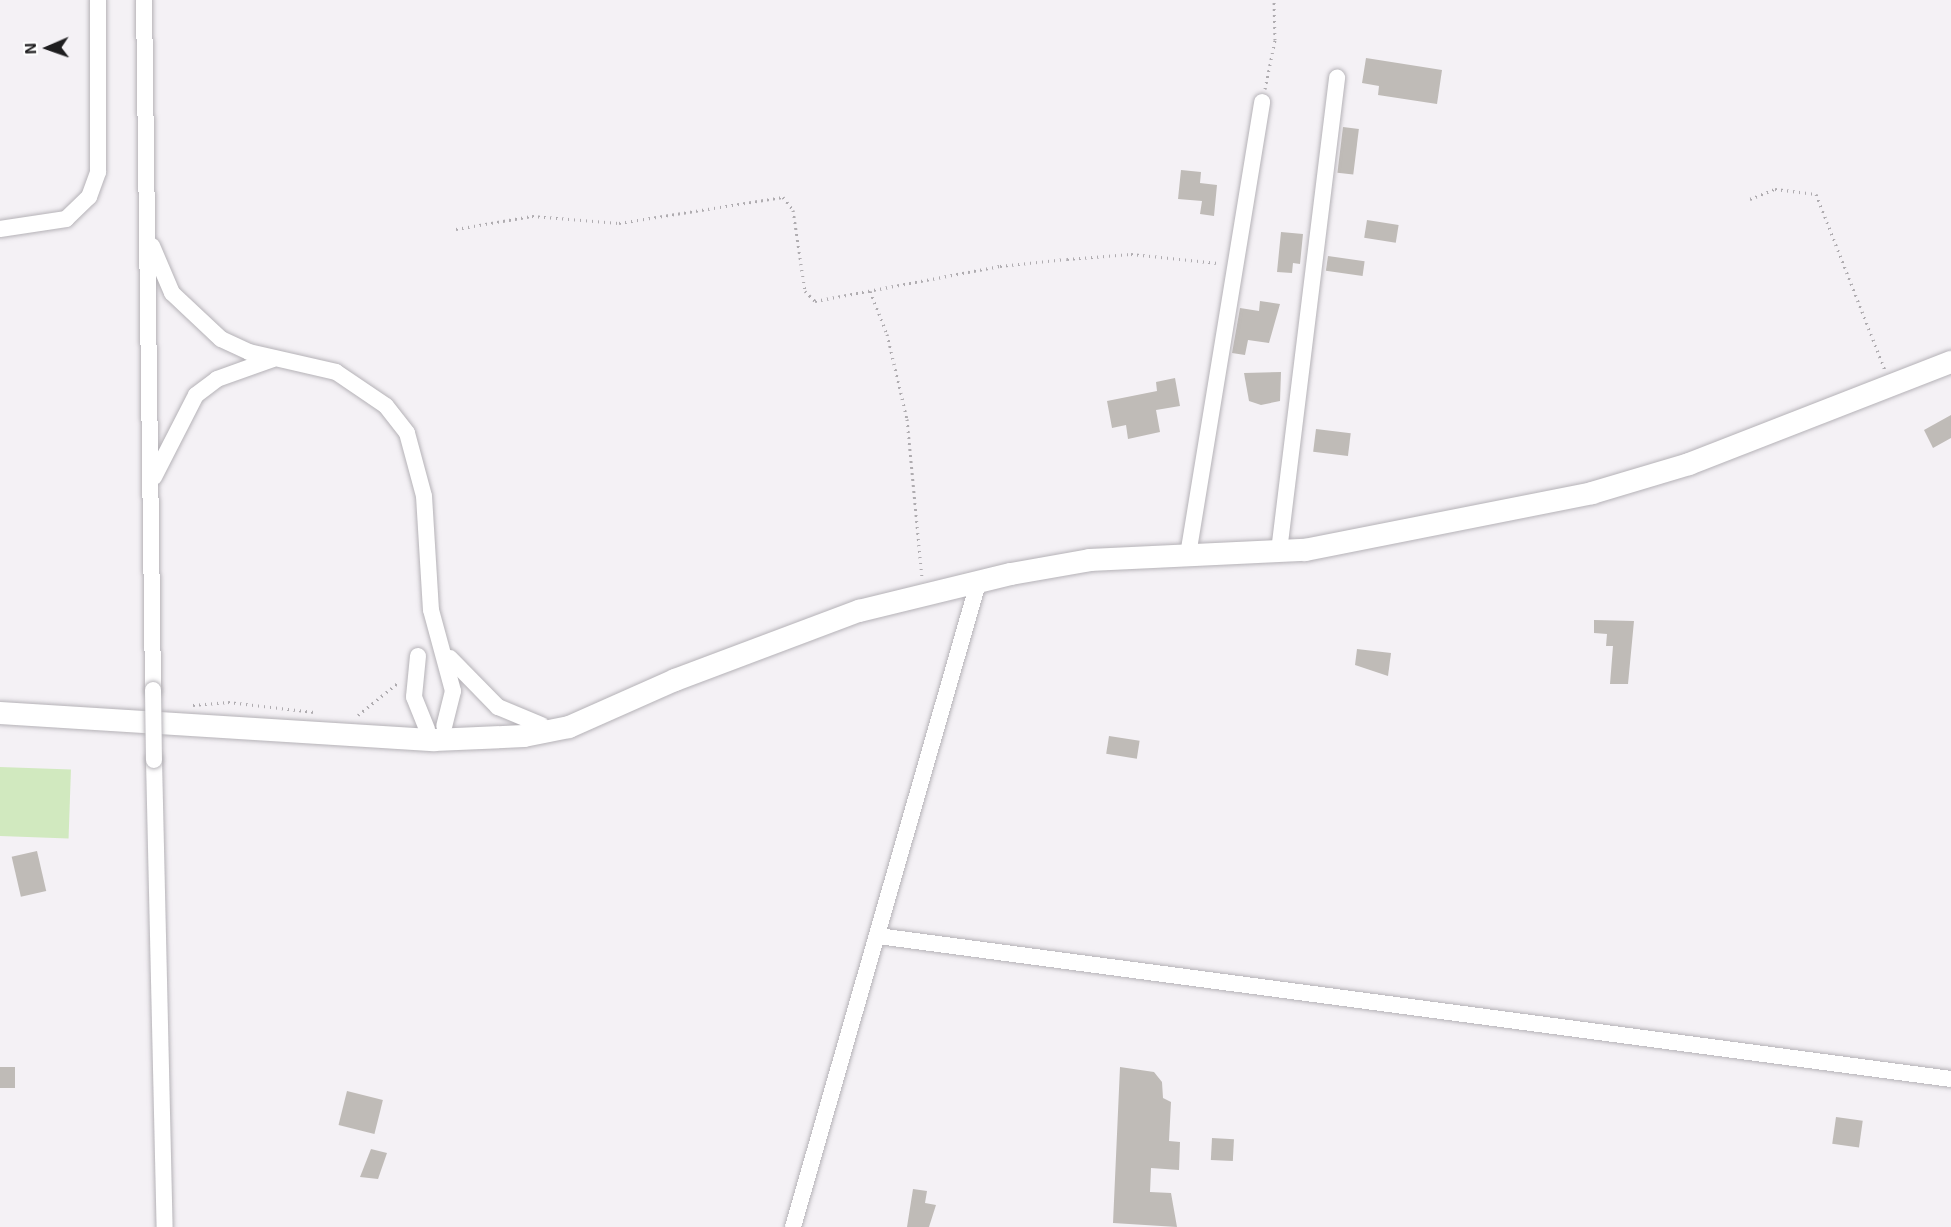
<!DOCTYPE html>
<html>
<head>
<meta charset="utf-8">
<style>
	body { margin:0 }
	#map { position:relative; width:1951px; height:1227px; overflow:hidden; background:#f4f1f5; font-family:"Exo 2",sans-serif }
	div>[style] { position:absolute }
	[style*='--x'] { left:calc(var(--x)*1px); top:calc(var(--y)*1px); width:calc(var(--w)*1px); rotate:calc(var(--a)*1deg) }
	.green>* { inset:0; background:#d1e9bf; transform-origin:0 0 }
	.building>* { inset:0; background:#bfbbb7; transform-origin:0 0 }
	.path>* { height:3px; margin-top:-1.5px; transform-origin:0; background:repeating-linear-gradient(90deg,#afacb0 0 1.5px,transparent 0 6px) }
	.roads { filter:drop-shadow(0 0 2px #b5b2b7) drop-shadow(0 0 2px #b5b2b7) }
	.street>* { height:16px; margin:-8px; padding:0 8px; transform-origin:8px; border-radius:8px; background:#fff }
	.secondary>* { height:22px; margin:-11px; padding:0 11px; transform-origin:11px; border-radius:11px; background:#fff }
	.bridges { filter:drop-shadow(0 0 2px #b5b2b7) drop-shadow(0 0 2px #b5b2b7) }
	.street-bridge>* { height:16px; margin:-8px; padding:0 8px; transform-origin:8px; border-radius:8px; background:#fff }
	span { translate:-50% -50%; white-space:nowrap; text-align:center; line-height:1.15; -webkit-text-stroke:6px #fff; paint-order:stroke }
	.north { position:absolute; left:18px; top:18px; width:60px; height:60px; -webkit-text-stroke:4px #fff; paint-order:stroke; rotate:268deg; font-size:16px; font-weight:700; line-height:24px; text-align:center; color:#1e1d1f }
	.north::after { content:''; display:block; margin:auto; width:21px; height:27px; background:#1e1d1f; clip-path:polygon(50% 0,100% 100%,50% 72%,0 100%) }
</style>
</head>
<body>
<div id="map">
	<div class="green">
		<i style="left:0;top:767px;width:71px;height:69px;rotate:2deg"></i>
	</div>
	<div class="building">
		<i style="clip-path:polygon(1366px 58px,1442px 70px,1437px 104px,1378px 95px,1379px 86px,1362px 83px)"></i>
		<i style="left:1343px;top:127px;width:16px;height:46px;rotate:7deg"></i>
		<i style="clip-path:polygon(1181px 170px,1201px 172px,1200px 183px,1217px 185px,1214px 216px,1200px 214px,1202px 201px,1178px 199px)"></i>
		<i style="left:1367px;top:220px;width:32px;height:18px;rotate:9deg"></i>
		<i style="clip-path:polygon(1281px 232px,1303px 234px,1300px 264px,1293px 263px,1292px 273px,1277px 272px)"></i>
		<i style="left:1328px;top:256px;width:37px;height:15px;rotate:8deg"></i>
		<i style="clip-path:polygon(1260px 301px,1280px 304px,1269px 343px,1248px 340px,1245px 355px,1232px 353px,1240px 308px,1259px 311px)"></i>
		<i style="clip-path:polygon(1281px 372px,1280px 401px,1261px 405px,1249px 401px,1244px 373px)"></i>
		<i style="clip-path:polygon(1175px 378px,1180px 406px,1156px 410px,1160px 432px,1128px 439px,1126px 425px,1112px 428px,1107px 401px,1157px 391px,1156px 382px)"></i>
		<i style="clip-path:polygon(1951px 415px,1951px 438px,1933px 448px,1924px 430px)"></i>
		<i style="left:1316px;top:429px;width:35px;height:23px;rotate:7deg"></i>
		<i style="clip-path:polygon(1594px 620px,1634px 621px,1628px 684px,1610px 684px,1613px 646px,1606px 646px,1607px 634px,1594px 633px)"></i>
		<i style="clip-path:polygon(1357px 649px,1391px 653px,1388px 676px,1355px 665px)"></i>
		<i style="left:1109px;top:736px;width:31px;height:18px;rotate:9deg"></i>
		<i style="left:37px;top:851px;width:41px;height:26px;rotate:77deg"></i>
		<i style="left:0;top:1067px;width:15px;height:21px"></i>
		<i style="clip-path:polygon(1120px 1067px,1154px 1072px,1162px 1082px,1163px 1098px,1171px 1102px,1169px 1141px,1180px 1142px,1179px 1170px,1151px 1168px,1150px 1192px,1171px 1193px,1177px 1227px,1113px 1223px)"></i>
		<i style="left:347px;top:1091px;width:37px;height:35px;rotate:14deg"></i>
		<i style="left:1836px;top:1117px;width:27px;height:27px;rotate:8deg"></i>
		<i style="left:1212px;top:1138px;width:22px;height:22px;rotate:3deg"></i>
		<i style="clip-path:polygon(371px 1149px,387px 1153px,378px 1179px,360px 1177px)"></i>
		<i style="clip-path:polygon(913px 1189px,927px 1191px,925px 1203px,936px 1205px,929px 1227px,907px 1227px)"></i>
	</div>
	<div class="path">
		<i style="--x:1265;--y:89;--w:50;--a:-78.5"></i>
		<i style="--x:1275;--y:40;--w:40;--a:-91.4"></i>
		<i style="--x:1750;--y:199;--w:27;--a:-22"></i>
		<i style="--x:1775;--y:189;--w:41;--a:7"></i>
		<i style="--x:1816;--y:194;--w:189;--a:68.6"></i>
		<i style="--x:456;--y:229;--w:77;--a:-9.7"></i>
		<i style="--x:532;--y:216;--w:87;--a:4.6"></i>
		<i style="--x:619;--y:223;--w:166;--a:-9"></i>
		<i style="--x:783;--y:197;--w:16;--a:52"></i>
		<i style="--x:793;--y:210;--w:82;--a:81.6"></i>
		<i style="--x:805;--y:291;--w:14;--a:45"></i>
		<i style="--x:815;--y:301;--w:188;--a:-10.7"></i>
		<i style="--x:1000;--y:266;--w:67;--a:-6"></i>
		<i style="--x:1067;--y:259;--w:64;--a:-4.5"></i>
		<i style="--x:1131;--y:254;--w:88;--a:5.8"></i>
		<i style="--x:870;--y:291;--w:46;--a:68.4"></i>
		<i style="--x:887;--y:334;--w:87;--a:76.8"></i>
		<i style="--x:907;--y:419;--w:159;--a:84.6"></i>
		<i style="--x:193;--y:705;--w:35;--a:-5"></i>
		<i style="--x:228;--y:702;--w:87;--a:6.6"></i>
		<i style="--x:358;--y:715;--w:53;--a:-38.8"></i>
	</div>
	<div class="roads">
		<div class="street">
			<i style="--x:144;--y:0;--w:690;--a:89.25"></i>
			<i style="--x:0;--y:229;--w:67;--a:-8.6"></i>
			<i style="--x:66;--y:219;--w:32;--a:-44"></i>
			<i style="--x:89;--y:197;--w:27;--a:-70"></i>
			<i style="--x:98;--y:172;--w:172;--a:-90"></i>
			<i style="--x:152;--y:246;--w:51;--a:66.9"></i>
			<i style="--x:172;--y:293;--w:67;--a:43.2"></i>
			<i style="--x:221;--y:339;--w:31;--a:25"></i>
			<i style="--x:249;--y:352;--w:89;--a:12.9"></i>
			<i style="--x:336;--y:372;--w:60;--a:34.2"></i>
			<i style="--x:386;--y:406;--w:34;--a:52"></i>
			<i style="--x:407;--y:433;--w:65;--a:74.9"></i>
			<i style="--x:424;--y:496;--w:114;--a:86.5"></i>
			<i style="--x:431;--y:610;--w:84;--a:74.8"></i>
			<i style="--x:453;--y:691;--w:36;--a:104"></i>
			<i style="--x:154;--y:477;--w:92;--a:-62.9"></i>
			<i style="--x:196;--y:395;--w:26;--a:-37"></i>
			<i style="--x:217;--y:379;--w:59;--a:-19.7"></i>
			<i style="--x:1279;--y:551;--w:477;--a:-83"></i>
			<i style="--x:1188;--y:555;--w:459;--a:-80.7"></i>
			<i style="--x:418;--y:656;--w:41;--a:95.6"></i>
			<i style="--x:414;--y:697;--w:35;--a:68"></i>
			<i style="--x:450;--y:658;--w:69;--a:45.6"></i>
			<i style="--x:498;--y:707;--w:47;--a:22.7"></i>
			<i style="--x:154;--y:760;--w:467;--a:88.7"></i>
			<i style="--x:878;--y:936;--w:1082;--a:7.59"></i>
			<i style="--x:793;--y:1227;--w:670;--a:-73.97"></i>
		</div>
		<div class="secondary">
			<i style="--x:0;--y:713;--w:435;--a:3.6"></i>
			<i style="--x:434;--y:740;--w:90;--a:-2.5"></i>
			<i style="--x:524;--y:736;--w:46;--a:-11.3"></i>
			<i style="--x:569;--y:727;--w:116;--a:-23.9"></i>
			<i style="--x:675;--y:680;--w:197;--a:-20.6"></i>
			<i style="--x:859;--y:611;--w:156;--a:-13.7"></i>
			<i style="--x:1011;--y:574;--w:80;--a:-10"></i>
			<i style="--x:1090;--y:560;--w:215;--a:-2.7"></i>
			<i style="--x:1305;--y:550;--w:293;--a:-11.2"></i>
			<i style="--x:1592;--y:493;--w:101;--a:-16.6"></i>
			<i style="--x:1689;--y:464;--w:281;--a:-21.3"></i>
		</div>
	</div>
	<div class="bridges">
		<div class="street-bridge">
			<i style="--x:153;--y:690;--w:70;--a:89.2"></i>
		</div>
	</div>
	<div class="north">N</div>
</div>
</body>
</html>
